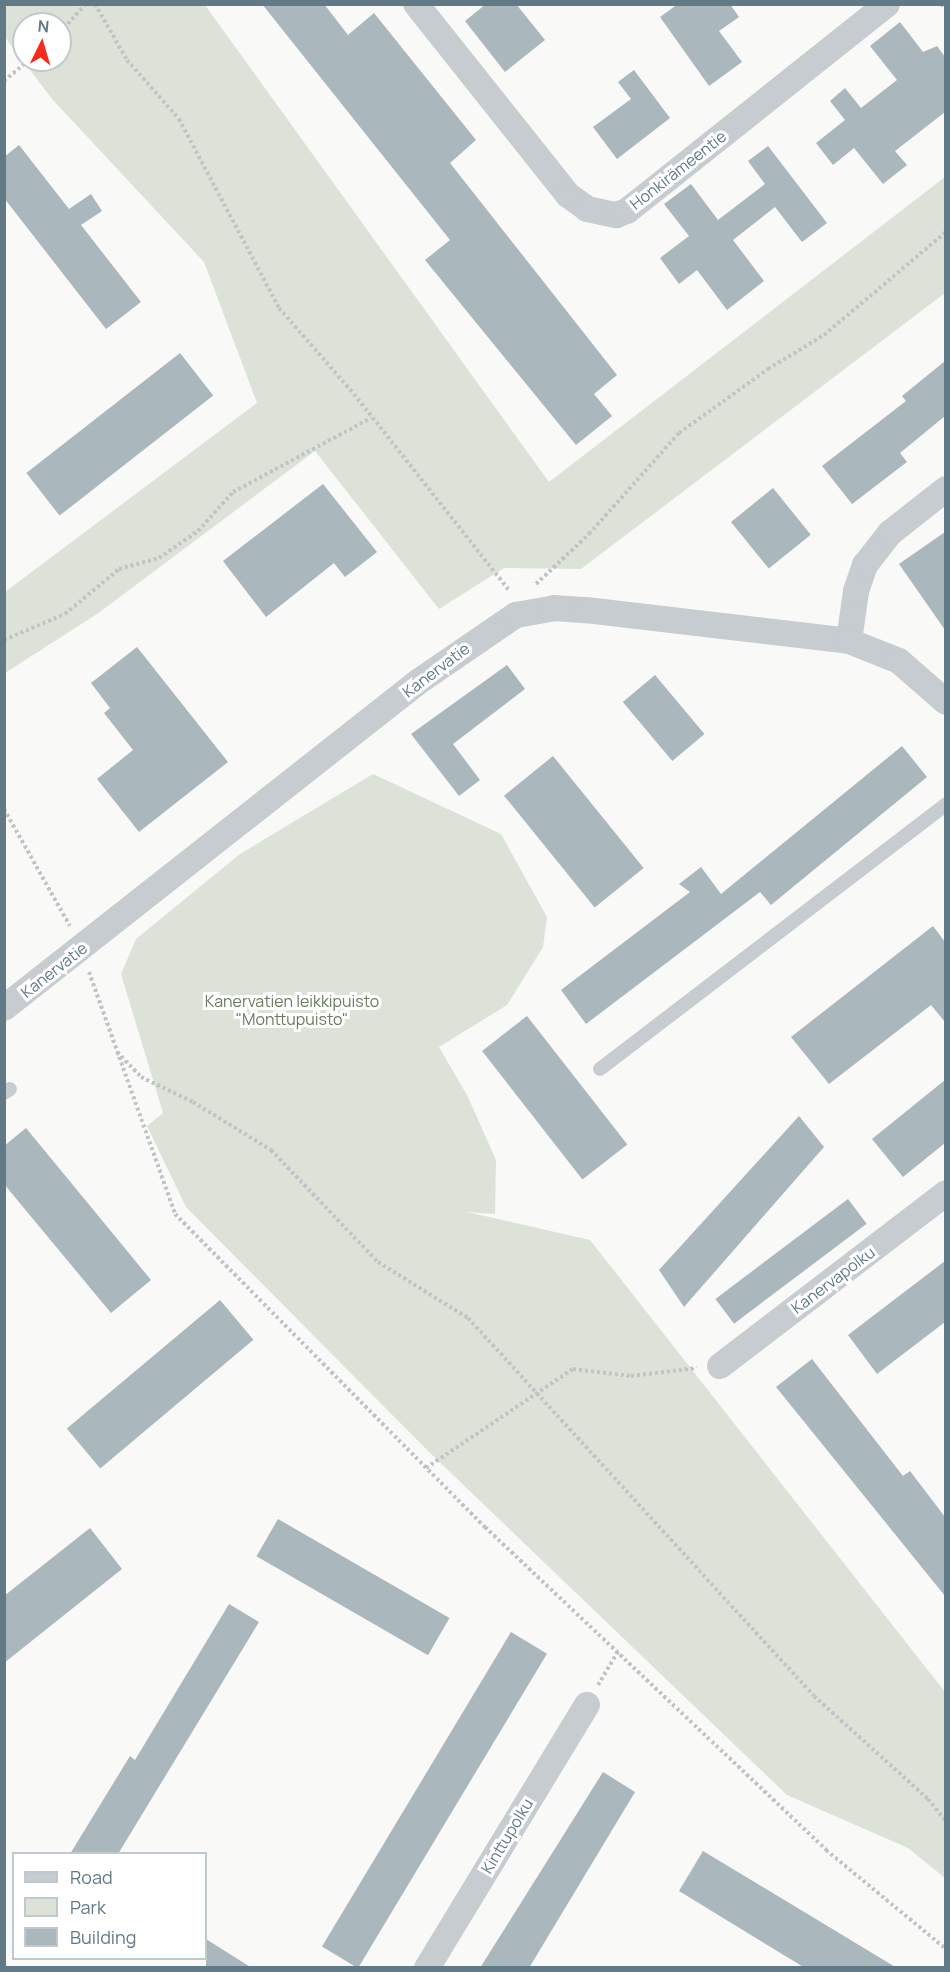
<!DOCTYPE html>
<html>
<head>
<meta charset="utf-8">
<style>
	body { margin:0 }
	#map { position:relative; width:950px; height:1972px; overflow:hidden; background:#f9f9f7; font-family:Manrope,sans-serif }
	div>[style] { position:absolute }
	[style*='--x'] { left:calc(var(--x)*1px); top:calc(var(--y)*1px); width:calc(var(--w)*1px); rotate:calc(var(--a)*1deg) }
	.green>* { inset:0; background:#dce2d7 }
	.building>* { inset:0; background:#aab7bc; transform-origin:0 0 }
	.path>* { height:4px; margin-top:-2px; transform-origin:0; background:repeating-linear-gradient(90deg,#c0c4c5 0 3px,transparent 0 6px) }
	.lane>* { height:14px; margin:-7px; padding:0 7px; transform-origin:7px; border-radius:7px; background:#c6cccf }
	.street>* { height:26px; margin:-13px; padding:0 13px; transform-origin:13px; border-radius:13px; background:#c6cccf }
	span { translate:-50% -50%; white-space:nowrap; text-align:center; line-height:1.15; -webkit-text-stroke:6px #fff; paint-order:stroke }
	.street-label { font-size:16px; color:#617a85 }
	.park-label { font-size:16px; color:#6a7b61 }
	.frame { position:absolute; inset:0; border:6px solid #617a85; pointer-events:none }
	.legend { position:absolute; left:12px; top:1852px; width:195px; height:108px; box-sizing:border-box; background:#fff; border:2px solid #c0cace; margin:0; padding:8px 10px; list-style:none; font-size:18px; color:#617a85 }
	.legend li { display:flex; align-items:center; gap:12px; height:30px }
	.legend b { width:30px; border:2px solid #c0cace }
	.north { position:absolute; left:12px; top:12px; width:60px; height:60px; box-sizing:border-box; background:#fff; border:2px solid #c0cace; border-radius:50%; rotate:5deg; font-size:16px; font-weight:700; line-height:24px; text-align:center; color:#617a85 }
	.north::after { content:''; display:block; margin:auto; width:21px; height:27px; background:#f52b1b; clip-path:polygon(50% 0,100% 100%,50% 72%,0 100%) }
</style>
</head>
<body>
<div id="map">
	<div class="green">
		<i style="clip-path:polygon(evenodd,5px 4px,205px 5px,549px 482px,945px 177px,945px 293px,581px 569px,504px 568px,439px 609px,315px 451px,97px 614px,5px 673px,5px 592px,257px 403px,204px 262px,52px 99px,5px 37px,5px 4px,24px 24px,60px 24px,60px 60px,24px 60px,24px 24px)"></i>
		<i style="clip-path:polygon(373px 774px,501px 834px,547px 917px,543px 947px,507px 1005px,439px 1047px,468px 1097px,496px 1160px,495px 1214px,467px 1212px,590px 1240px,945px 1692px,945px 1878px,908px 1848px,787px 1795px,428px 1451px,186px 1207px,147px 1126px,163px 1113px,121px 974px,136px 939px,240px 854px)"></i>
	</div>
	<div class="building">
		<i style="clip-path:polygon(262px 4px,324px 4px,348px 35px,374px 13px,476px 140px,450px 163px,617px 375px,594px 394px,612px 416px,576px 445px,425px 260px,450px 240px)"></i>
		<i style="clip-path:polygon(486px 4px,516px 4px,545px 40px,505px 72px,465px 21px)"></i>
		<i style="clip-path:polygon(678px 4px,730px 4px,739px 17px,719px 31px,742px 62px,709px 86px,660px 17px)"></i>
		<i style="clip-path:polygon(900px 22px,923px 52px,937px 46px,945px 57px,945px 112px,895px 151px,907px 165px,883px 184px,854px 148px,833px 165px,816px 143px,845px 120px,830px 101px,845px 88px,861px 108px,897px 80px,870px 46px)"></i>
		<i style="clip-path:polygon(634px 70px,670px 118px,617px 159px,593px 127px,631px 99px,618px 82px)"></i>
		<i style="clip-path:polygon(19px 145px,69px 209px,91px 194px,102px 211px,81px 225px,141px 302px,106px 329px,4px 198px,4px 157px)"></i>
		<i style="clip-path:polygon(768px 146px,827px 223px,802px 242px,775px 207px,733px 240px,764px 281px,727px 310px,697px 270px,679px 284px,660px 258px,689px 236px,664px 204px,691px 184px,718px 220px,765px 184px,748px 161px)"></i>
		<i style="left:180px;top:353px;width:54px;height:195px;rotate:52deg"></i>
		<i style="clip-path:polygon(945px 361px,945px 416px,900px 453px,907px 462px,852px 504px,822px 466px,906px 401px,902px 396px)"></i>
		<i style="clip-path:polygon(323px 484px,377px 552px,345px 577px,334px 563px,266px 617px,223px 561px)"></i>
		<i style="left:773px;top:488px;width:60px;height:54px;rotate:51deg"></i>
		<i style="clip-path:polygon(945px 532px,945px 630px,899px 564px)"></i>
		<i style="clip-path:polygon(137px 647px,228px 762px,139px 832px,97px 779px,133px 750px,104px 713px,110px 708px,91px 683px)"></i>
		<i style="clip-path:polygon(507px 665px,525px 689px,453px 744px,480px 780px,459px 796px,411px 734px)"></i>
		<i style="left:655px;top:675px;width:77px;height:42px;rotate:50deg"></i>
		<i style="clip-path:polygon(902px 746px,927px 777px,771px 905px,760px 892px,586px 1024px,561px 990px,690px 892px,679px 884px,701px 867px,721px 894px)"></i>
		<i style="left:553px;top:756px;width:144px;height:63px;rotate:51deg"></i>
		<i style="clip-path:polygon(933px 926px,945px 942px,945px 1022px,931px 1005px,829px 1084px,791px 1037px)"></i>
		<i style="left:527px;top:1016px;width:163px;height:57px;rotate:52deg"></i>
		<i style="clip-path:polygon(945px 1080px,945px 1143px,903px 1177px,872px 1139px)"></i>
		<i style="clip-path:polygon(799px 1116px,824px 1147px,684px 1307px,659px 1270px)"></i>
		<i style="clip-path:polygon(26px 1128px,151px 1280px,111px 1313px,4px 1184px,4px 1146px)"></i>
		<i style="left:848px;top:1199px;width:31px;height:166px;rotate:53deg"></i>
		<i style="clip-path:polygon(945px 1261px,945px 1322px,877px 1374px,848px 1335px)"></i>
		<i style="left:220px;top:1300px;width:52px;height:200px;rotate:50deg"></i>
		<i style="clip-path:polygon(812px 1359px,903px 1476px,910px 1471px,945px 1517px,945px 1596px,776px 1387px)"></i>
		<i style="left:278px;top:1519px;width:198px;height:43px;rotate:30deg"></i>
		<i style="clip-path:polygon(90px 1528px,122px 1569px,4px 1663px,4px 1596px)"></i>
		<i style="clip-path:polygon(229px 1604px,259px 1622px,118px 1854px,70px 1854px,130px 1756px,135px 1760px)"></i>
		<i style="left:511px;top:1632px;width:42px;height:367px;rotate:31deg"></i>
		<i style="clip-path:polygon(603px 1772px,635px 1792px,529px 1968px,480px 1968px)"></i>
		<i style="clip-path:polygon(703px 1851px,897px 1968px,805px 1968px,679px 1891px)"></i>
		<i style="clip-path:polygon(206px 1939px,252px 1968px,206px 1968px)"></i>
	</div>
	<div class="path">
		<i style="--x:95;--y:4;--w:64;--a:60.3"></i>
		<i style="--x:127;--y:60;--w:79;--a:48.6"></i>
		<i style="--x:179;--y:119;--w:214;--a:62.1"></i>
		<i style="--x:279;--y:308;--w:114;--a:48.9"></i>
		<i style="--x:354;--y:394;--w:250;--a:51.7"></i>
		<i style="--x:941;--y:4;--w:8;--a:50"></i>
		<i style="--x:60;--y:33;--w:38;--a:-49"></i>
		<i style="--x:4;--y:81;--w:33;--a:-40"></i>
		<i style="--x:536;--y:584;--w:73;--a:-43.3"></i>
		<i style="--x:589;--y:534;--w:135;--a:-48.3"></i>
		<i style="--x:679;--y:433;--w:110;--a:-35.7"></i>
		<i style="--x:768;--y:369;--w:66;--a:-31.3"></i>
		<i style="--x:824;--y:335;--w:160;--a:-40.2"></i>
		<i style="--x:4;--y:640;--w:66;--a:-23.1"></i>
		<i style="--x:65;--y:614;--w:70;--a:-39.8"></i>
		<i style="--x:119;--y:569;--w:41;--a:-15.4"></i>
		<i style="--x:159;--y:558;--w:47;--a:-34.7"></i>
		<i style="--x:198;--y:531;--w:52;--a:-48.1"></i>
		<i style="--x:233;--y:492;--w:157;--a:-28.2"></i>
		<i style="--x:4;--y:809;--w:134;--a:60.6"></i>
		<i style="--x:89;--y:972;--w:257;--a:70.4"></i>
		<i style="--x:175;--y:1214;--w:441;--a:45.3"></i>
		<i style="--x:485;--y:1527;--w:470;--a:43.4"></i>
		<i style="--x:826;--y:1850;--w:156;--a:39.5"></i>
		<i style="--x:117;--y:1052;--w:35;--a:46"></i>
		<i style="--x:141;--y:1077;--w:58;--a:25.7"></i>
		<i style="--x:193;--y:1102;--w:92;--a:31.6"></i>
		<i style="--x:271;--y:1150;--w:155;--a:46.3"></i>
		<i style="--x:378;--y:1262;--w:106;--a:31.9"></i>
		<i style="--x:468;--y:1318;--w:512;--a:47.53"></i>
		<i style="--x:814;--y:1696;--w:154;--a:42.1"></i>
		<i style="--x:928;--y:1799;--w:28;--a:51"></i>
		<i style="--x:426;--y:1468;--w:177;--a:-34"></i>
		<i style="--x:573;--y:1369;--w:58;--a:6.9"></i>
		<i style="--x:631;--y:1376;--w:66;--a:-6.9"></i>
		<i style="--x:598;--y:1685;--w:39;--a:-59"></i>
	</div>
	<div class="lane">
		<i style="--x:600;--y:1069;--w:436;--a:-37.4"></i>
		<i style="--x:4;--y:1093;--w:7;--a:-34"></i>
	</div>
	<div class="street">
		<i style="--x:416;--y:4;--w:244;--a:51.5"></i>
		<i style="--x:568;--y:195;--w:24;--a:36"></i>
		<i style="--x:587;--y:209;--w:30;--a:12"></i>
		<i style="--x:616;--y:215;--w:12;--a:-20"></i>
		<i style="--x:627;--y:211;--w:332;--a:-38.5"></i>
		<i style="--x:849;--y:641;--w:50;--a:-82"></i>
		<i style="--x:856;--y:591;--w:28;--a:-71"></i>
		<i style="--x:865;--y:565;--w:41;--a:-52"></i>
		<i style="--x:890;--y:533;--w:71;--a:-38.2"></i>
		<i style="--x:4;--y:1008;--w:527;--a:-38.22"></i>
		<i style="--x:418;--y:682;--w:119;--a:-34.4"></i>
		<i style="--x:516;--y:615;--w:39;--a:-10"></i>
		<i style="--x:554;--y:608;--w:32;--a:4"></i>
		<i style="--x:586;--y:610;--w:265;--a:6.7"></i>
		<i style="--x:849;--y:641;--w:54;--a:21.8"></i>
		<i style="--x:899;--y:661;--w:62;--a:41.1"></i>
		<i style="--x:720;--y:1366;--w:285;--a:-37.4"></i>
		<i style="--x:427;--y:1968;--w:308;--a:-58.7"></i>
	</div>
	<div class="street-label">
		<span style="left:678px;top:170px;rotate:-38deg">Honkirämeentie</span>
		<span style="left:436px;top:670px;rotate:-37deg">Kanervatie</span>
		<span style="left:54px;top:970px;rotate:-38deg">Kanervatie</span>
		<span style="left:833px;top:1280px;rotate:-37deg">Kanervapolku</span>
		<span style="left:507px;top:1836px;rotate:-59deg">Kinttupolku</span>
	</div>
	<div class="park-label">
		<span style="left:292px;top:1010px">Kanervatien leikkipuisto<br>"Monttupuisto"</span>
	</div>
	<div class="frame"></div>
	<ul class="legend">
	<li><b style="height:8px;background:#c6cccf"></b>Road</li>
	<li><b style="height:16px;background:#dce2d7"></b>Park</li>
	<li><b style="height:16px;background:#aab7bc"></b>Building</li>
	</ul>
	<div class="north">N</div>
</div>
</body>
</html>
